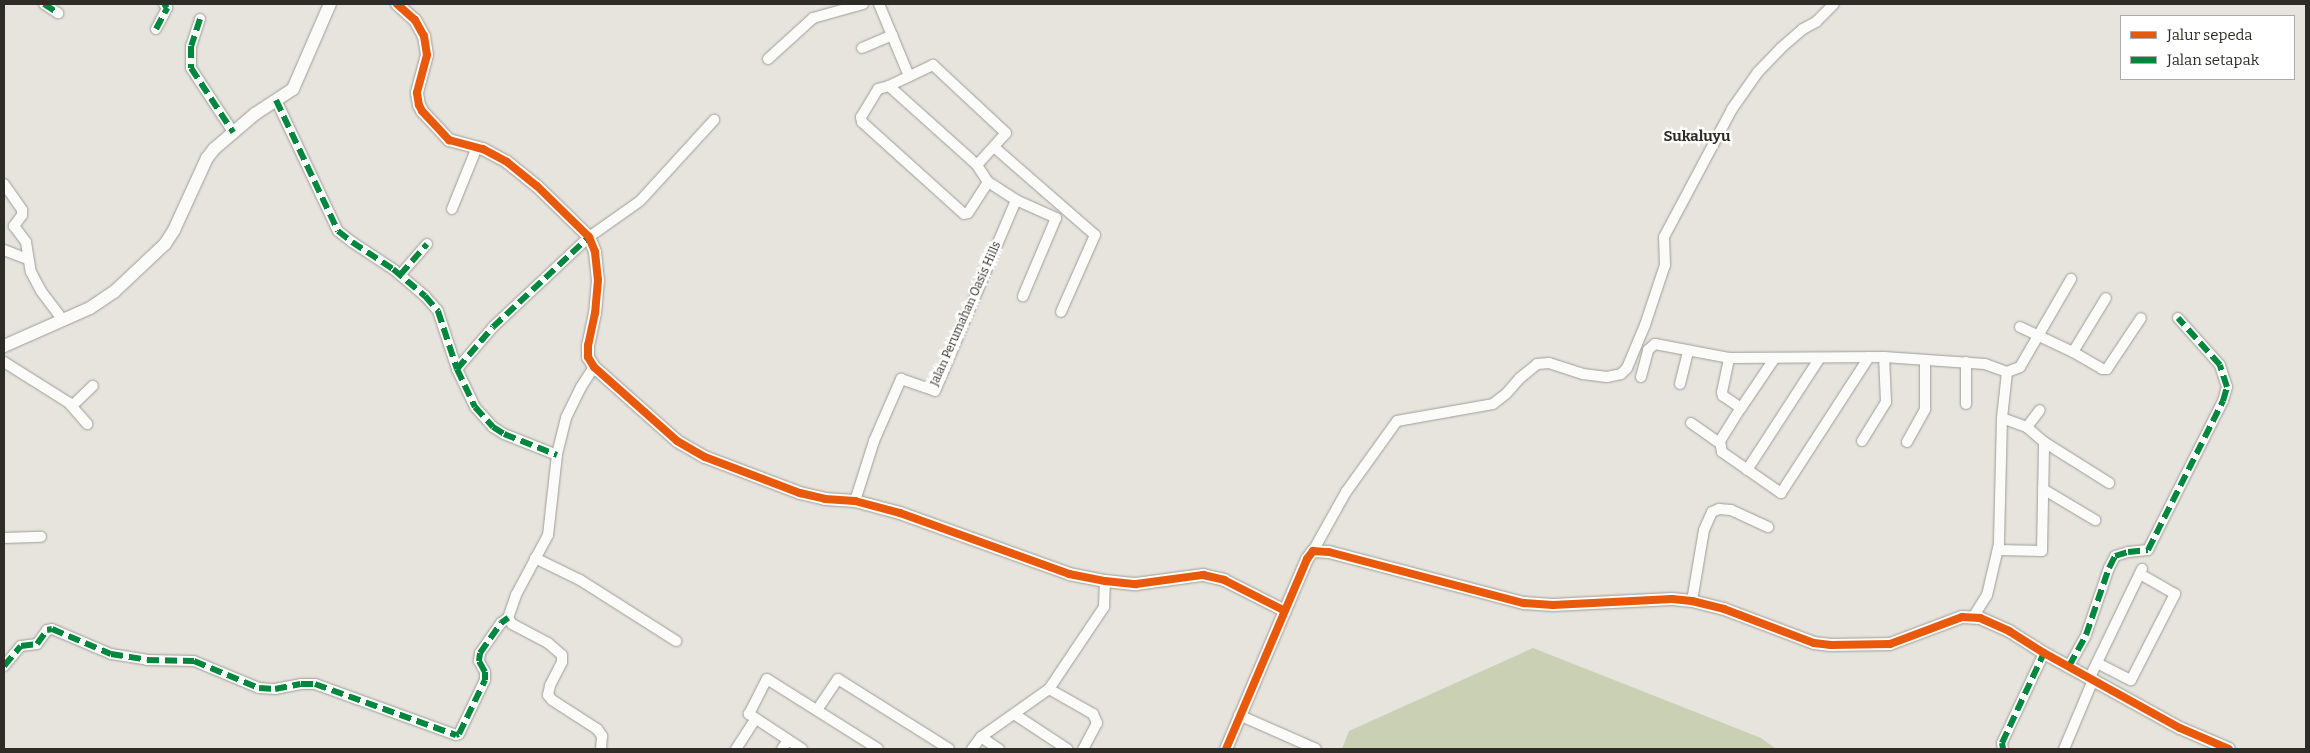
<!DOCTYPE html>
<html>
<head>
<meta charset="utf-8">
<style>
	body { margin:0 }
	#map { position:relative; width:2310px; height:753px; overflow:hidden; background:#e6e4dc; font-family:Bitter,serif }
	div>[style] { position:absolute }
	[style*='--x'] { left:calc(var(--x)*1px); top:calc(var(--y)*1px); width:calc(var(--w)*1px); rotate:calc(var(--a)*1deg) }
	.forest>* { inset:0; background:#c9d0b4 }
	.roads { filter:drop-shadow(0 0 1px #9e9d97) drop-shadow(0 0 1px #9e9d97) }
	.minor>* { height:10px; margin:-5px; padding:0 5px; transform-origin:5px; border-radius:5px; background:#fbfbfa }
	.tertiary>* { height:12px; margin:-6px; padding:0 6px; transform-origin:6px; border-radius:6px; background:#fbfbfa }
	.quiet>* { height:6px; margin-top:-3px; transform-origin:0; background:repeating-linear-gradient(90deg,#00873e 0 12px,transparent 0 18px) }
	.cycleway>* { height:8px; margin:-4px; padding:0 4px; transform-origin:4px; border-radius:4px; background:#e8590c }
	span { translate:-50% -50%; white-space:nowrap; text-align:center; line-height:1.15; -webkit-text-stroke:4.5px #fff; paint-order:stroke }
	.street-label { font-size:12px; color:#2e2c26 }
	.quarter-label { font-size:15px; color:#2e2c26; font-weight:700 }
	.frame { position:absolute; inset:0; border:5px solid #2e2c26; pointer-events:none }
	.legend { position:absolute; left:2120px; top:15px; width:175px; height:65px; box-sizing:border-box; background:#fff; border:1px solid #ababa8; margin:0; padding:6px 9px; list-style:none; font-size:15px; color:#2e2c26 }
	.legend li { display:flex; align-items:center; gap:10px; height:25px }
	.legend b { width:25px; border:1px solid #ababa8 }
</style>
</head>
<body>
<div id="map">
	<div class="forest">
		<i style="clip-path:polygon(1533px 648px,1761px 738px,1776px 749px,1342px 749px,1349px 731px)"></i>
	</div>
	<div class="roads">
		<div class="minor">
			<i style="--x:44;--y:4;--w:17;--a:33"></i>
			<i style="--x:879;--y:4;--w:78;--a:67.4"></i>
			<i style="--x:200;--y:19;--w:28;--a:108"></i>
			<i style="--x:191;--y:46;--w:22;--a:90"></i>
			<i style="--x:191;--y:68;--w:77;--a:56.7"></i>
			<i style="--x:156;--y:29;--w:24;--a:-62"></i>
			<i style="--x:167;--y:8;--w:5;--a:-127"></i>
			<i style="--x:862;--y:48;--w:33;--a:-23"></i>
			<i style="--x:768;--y:59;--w:61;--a:-42.3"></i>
			<i style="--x:813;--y:18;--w:52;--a:-15.6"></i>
			<i style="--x:889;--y:86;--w:11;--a:165"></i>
			<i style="--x:878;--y:89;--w:33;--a:121"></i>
			<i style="--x:861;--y:117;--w:5;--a:79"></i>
			<i style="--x:862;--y:122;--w:137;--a:42"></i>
			<i style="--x:964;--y:214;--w:4;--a:-14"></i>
			<i style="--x:968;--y:213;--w:37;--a:-57"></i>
			<i style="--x:988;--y:182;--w:20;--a:-123"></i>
			<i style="--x:977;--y:165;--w:43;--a:-47.8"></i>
			<i style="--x:1006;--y:133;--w:100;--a:-137"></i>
			<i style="--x:933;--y:65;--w:49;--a:154.5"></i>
			<i style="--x:889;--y:86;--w:118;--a:41.9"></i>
			<i style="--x:276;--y:100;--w:145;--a:64.7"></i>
			<i style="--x:338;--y:231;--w:18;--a:38"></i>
			<i style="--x:352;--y:242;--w:49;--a:33.4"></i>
			<i style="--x:393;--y:269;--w:42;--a:40.2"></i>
			<i style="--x:425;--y:296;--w:20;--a:49"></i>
			<i style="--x:438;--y:311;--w:61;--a:71.9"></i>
			<i style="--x:457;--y:369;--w:42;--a:64.7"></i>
			<i style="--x:475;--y:407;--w:27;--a:48"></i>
			<i style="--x:493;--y:427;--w:13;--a:32"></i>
			<i style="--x:504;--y:434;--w:57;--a:21.6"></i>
			<i style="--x:994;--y:147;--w:134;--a:41.1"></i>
			<i style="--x:1095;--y:235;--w:84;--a:113.8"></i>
			<i style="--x:4;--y:184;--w:32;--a:55"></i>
			<i style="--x:22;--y:210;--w:5;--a:90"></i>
			<i style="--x:22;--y:215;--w:14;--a:126"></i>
			<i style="--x:14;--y:226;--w:20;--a:53"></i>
			<i style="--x:26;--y:242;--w:30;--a:81"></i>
			<i style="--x:31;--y:272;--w:21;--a:62"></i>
			<i style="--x:41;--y:291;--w:36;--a:53"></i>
			<i style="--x:1016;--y:200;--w:44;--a:24.2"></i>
			<i style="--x:1056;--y:218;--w:85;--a:112.9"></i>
			<i style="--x:452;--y:209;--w:67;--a:-68"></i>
			<i style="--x:4;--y:250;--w:26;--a:21"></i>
			<i style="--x:400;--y:275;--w:41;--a:-48.9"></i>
			<i style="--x:2020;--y:327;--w:59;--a:25.3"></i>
			<i style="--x:2073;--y:352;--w:34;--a:30"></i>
			<i style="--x:2102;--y:369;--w:5;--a:0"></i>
			<i style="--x:2107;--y:369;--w:61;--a:-56.3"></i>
			<i style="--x:2073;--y:352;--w:63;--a:-58.6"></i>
			<i style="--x:4;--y:362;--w:77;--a:32.2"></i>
			<i style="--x:69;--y:403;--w:28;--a:49"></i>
			<i style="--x:1966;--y:362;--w:42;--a:90"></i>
			<i style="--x:594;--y:367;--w:24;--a:123"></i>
			<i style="--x:581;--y:387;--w:34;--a:116"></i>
			<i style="--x:566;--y:418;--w:38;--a:104"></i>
			<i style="--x:557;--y:455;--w:81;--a:96.4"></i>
			<i style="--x:548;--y:535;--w:68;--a:118.1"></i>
			<i style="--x:516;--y:595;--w:24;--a:109"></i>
			<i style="--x:508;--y:618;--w:7;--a:56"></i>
			<i style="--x:512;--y:624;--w:41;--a:27.8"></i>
			<i style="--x:548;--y:643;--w:18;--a:41"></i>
			<i style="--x:562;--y:655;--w:7;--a:90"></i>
			<i style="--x:562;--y:662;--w:27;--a:117"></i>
			<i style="--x:550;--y:686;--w:9;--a:103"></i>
			<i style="--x:548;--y:695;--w:6;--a:51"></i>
			<i style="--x:552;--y:700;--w:54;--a:32.8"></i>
			<i style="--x:597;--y:729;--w:9;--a:54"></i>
			<i style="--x:602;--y:736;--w:13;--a:94"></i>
			<i style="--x:457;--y:369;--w:55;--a:-49.4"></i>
			<i style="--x:493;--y:327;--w:132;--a:-43.2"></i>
			<i style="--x:589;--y:237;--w:62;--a:-35.2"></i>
			<i style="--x:640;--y:201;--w:110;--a:-47.6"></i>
			<i style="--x:2007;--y:372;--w:14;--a:-21"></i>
			<i style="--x:2020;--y:367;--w:102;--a:-59.9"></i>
			<i style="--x:1641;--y:377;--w:28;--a:-75"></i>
			<i style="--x:1648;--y:350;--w:9;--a:-41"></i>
			<i style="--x:1655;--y:344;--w:75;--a:10.7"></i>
			<i style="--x:1729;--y:358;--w:155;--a:-0.4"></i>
			<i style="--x:1884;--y:357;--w:101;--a:4"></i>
			<i style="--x:1985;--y:364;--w:23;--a:20"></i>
			<i style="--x:2007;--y:372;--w:46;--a:96.2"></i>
			<i style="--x:2002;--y:418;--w:126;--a:91.4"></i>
			<i style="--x:1999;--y:544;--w:52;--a:103.2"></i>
			<i style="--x:1987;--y:595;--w:25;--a:122"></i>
			<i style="--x:1680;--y:384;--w:34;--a:-76"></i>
			<i style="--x:72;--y:406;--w:29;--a:-44"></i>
			<i style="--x:1741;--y:408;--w:59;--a:-56"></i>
			<i style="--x:2002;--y:418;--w:27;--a:20"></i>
			<i style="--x:2027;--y:427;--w:21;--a:-53"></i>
			<i style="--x:1691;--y:423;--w:32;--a:35"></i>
			<i style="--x:1717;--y:441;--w:3;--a:0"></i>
			<i style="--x:1720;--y:441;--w:39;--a:-58"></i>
			<i style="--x:1741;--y:408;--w:22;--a:-146"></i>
			<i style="--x:1723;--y:396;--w:4;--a:-104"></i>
			<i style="--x:1722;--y:392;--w:35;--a:-78"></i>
			<i style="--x:1720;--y:441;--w:11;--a:80"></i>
			<i style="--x:1722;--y:452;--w:72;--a:34.8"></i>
			<i style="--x:1781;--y:493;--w:162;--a:-57.1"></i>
			<i style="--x:1862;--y:441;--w:46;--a:-58.4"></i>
			<i style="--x:1886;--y:402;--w:45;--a:-92.5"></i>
			<i style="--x:1907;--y:442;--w:38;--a:-61"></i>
			<i style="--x:1925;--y:409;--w:49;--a:-90"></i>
			<i style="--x:2044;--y:442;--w:77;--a:32.2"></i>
			<i style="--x:1747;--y:470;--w:132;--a:-57"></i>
			<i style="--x:2043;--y:489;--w:61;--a:30.8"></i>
			<i style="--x:855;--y:501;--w:63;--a:-72.4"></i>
			<i style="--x:874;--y:441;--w:68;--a:-66.5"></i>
			<i style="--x:901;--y:379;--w:36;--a:19"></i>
			<i style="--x:935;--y:391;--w:207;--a:-67"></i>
			<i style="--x:1016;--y:200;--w:33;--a:-147"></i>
			<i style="--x:4;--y:538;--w:37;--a:-2"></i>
			<i style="--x:1998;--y:550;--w:44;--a:1.3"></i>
			<i style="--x:2042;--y:551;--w:109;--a:-88.9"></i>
			<i style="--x:2044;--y:442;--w:23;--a:-139"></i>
			<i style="--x:1313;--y:551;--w:68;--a:-60.8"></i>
			<i style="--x:1346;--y:492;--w:87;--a:-54.3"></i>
			<i style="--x:1397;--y:421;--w:97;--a:-10"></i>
			<i style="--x:1493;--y:404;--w:16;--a:-38"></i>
			<i style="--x:1506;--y:394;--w:21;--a:-49"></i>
			<i style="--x:1520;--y:378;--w:22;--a:-39"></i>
			<i style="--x:1537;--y:364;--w:12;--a:-5"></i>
			<i style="--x:1549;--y:363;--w:36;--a:18"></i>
			<i style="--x:1583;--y:374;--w:24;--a:7"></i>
			<i style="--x:1607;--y:377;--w:14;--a:-12"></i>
			<i style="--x:1621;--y:374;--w:8;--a:-45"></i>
			<i style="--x:1627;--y:368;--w:47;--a:-67.3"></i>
			<i style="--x:1645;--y:325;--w:63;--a:-71.6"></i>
			<i style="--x:1665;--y:265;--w:28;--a:-92"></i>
			<i style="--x:1664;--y:237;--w:145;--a:-62"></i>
			<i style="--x:1732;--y:109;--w:45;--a:-54.9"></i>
			<i style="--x:1758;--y:72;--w:33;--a:-46"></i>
			<i style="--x:1781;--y:48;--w:29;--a:-41"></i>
			<i style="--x:1803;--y:29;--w:15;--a:-28"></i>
			<i style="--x:1816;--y:22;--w:25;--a:-45"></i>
			<i style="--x:535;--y:558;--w:50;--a:26.1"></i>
			<i style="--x:580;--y:580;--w:114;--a:32.4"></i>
			<i style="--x:1692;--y:601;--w:72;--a:-80.4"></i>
			<i style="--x:1704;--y:530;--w:20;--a:-66"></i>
			<i style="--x:1712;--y:512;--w:8;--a:-23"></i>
			<i style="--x:1719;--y:509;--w:12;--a:5"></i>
			<i style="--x:1731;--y:510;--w:41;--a:24.7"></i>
			<i style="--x:2097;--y:663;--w:38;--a:27"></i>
			<i style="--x:2131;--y:680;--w:97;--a:-62.9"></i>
			<i style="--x:2175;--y:594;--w:40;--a:-150.3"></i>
			<i style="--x:4;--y:666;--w:26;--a:-50"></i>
			<i style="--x:21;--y:646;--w:16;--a:-7"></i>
			<i style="--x:37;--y:644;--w:17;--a:-54"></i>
			<i style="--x:47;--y:630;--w:5;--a:-11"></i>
			<i style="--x:52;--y:629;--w:64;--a:23"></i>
			<i style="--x:111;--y:654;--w:36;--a:9"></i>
			<i style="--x:147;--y:660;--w:47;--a:1.2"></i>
			<i style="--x:194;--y:661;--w:70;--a:22.6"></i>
			<i style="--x:259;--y:688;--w:16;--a:4"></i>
			<i style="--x:275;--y:689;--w:26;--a:-11"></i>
			<i style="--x:301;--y:684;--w:14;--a:0"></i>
			<i style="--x:315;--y:684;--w:150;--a:19.9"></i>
			<i style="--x:456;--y:735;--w:3;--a:-18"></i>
			<i style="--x:459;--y:734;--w:60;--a:-64.3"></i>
			<i style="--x:485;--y:680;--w:8;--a:-90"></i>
			<i style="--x:485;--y:672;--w:13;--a:-119"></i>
			<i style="--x:479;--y:661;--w:8;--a:-83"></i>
			<i style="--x:480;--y:653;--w:37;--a:-55"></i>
			<i style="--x:501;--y:623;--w:9;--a:-36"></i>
			<i style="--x:2069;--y:666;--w:35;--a:-61"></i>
			<i style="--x:2086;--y:635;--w:71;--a:-71.1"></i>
			<i style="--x:2109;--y:568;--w:13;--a:-63"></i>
			<i style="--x:2115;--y:556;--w:14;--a:-17"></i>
			<i style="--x:2128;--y:552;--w:20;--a:-6"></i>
			<i style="--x:2148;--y:550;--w:167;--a:-63.3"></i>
			<i style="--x:2223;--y:401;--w:15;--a:-74"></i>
			<i style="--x:2227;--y:387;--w:23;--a:-108"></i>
			<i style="--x:2220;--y:365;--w:63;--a:-131.8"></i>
			<i style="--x:2090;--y:677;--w:120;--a:-64.3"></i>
			<i style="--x:1049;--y:689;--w:51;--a:29.6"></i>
			<i style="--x:1093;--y:714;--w:10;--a:66"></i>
			<i style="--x:1097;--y:723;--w:30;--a:118"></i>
			<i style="--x:817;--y:710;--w:37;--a:-56"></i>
			<i style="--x:838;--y:679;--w:131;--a:32.2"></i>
			<i style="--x:1014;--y:714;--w:64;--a:33.4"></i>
			<i style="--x:1239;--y:715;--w:84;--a:23.8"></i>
			<i style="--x:981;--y:737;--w:22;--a:34"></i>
			<i style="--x:736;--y:749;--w:35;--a:-57"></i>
			<i style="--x:782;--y:749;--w:11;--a:-56"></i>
			<i style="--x:802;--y:749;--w:64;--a:-146.6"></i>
			<i style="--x:749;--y:714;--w:39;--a:-63"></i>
			<i style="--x:767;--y:679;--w:131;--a:32.2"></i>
			<i style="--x:972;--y:749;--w:15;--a:-53"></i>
			<i style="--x:981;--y:737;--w:83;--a:-35.2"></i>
			<i style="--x:1049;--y:689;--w:99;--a:-56.1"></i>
			<i style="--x:1104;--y:607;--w:26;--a:-88"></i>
			<i style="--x:2003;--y:749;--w:6;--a:-99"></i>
			<i style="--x:2002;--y:743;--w:99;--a:-65"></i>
			<i style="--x:2064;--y:749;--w:75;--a:-67.2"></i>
		</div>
		<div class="tertiary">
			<i style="--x:397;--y:4;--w:24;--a:42"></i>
			<i style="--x:415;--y:20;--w:18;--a:61"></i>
			<i style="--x:424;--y:36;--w:19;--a:81"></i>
			<i style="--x:427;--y:55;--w:39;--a:105"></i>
			<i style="--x:417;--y:93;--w:12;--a:81"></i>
			<i style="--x:419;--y:105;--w:7;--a:63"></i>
			<i style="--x:422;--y:111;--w:40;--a:47"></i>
			<i style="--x:449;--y:140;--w:35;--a:15"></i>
			<i style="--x:483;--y:149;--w:27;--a:28"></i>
			<i style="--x:507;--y:162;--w:38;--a:39"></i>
			<i style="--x:537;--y:186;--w:73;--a:44.4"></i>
			<i style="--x:589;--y:237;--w:16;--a:68"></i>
			<i style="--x:595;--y:252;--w:28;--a:84"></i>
			<i style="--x:598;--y:280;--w:33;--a:95"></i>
			<i style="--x:595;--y:313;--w:33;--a:102"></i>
			<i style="--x:588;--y:345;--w:12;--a:90"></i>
			<i style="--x:588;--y:357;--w:12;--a:59"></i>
			<i style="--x:594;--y:367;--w:111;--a:41.7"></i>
			<i style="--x:677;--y:441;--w:32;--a:30"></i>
			<i style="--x:705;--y:457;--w:102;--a:20.8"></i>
			<i style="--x:800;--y:493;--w:26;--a:13"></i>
			<i style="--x:825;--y:499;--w:30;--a:4"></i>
			<i style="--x:855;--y:501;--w:47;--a:14.9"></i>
			<i style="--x:900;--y:513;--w:180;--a:19.8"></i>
			<i style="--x:1069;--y:574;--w:37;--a:11"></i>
			<i style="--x:1105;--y:581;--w:31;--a:6"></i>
			<i style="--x:1136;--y:584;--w:68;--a:-7.7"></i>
			<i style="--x:1203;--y:575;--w:22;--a:13"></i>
			<i style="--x:1224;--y:580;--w:68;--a:26.9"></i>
			<i style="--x:4;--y:346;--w:94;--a:-23.8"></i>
			<i style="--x:90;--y:308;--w:29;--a:-34"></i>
			<i style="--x:114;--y:292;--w:70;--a:-43.3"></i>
			<i style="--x:165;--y:244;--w:17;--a:-57"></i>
			<i style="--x:174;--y:230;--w:79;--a:-65.4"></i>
			<i style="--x:207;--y:158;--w:11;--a:-52"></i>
			<i style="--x:214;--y:149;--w:54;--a:-40.5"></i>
			<i style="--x:255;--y:114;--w:45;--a:-33.3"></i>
			<i style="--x:293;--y:89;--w:93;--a:-66.5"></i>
			<i style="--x:1226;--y:749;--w:207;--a:-66.9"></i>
			<i style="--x:1307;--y:559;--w:10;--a:-53"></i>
			<i style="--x:1313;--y:551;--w:16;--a:4"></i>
			<i style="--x:1329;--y:552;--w:202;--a:14.7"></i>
			<i style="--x:1524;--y:603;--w:29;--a:4"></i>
			<i style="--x:1553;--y:605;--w:119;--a:-2.9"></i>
			<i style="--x:1672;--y:599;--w:20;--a:6"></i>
			<i style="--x:1692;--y:601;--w:33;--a:14"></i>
			<i style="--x:1724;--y:609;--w:96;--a:20.7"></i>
			<i style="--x:1814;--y:643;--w:17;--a:7"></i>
			<i style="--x:1831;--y:645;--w:59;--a:-1"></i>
			<i style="--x:1890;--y:644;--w:77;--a:-20.6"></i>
			<i style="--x:1962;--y:617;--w:18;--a:3"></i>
			<i style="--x:1980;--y:618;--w:32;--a:24"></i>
			<i style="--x:2009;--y:631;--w:41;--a:32.2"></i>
			<i style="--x:2044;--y:653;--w:155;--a:28.9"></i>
			<i style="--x:2180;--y:728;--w:53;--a:23.2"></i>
		</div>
	</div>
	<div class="quiet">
		<i style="--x:44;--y:4;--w:17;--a:33"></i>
		<i style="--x:200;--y:19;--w:28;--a:108"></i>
		<i style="--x:191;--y:46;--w:22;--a:90"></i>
		<i style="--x:191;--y:68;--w:77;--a:56.7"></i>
		<i style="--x:156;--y:29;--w:24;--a:-62"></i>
		<i style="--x:167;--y:8;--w:5;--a:-127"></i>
		<i style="--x:276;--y:100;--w:145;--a:64.7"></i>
		<i style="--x:338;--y:231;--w:18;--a:38"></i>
		<i style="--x:352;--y:242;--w:49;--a:33.4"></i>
		<i style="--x:393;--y:269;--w:42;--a:40.2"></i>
		<i style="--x:425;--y:296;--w:20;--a:49"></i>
		<i style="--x:438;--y:311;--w:61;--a:71.9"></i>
		<i style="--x:457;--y:369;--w:42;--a:64.7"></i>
		<i style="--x:475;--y:407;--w:27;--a:48"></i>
		<i style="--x:493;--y:427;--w:13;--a:32"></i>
		<i style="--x:504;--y:434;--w:57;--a:21.6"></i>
		<i style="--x:400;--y:275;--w:41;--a:-48.9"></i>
		<i style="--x:457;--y:369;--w:55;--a:-49.4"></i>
		<i style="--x:493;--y:327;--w:132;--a:-43.2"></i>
		<i style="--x:4;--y:666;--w:26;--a:-50"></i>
		<i style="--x:21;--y:646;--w:16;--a:-7"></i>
		<i style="--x:37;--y:644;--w:17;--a:-54"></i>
		<i style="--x:47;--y:630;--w:5;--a:-11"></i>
		<i style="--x:52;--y:629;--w:64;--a:23"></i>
		<i style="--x:111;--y:654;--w:36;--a:9"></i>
		<i style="--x:147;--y:660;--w:47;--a:1.2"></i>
		<i style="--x:194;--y:661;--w:70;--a:22.6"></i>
		<i style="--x:259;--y:688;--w:16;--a:4"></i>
		<i style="--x:275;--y:689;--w:26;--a:-11"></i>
		<i style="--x:301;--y:684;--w:14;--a:0"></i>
		<i style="--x:315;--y:684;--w:150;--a:19.9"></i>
		<i style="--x:456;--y:735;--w:3;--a:-18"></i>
		<i style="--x:459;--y:734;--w:60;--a:-64.3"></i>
		<i style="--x:485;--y:680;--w:8;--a:-90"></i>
		<i style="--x:485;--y:672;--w:13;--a:-119"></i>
		<i style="--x:479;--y:661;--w:8;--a:-83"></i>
		<i style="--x:480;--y:653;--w:37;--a:-55"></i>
		<i style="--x:501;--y:623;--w:9;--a:-36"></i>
		<i style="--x:2069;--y:666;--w:35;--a:-61"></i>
		<i style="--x:2086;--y:635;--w:71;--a:-71.1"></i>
		<i style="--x:2109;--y:568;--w:13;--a:-63"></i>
		<i style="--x:2115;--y:556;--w:14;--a:-17"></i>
		<i style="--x:2128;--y:552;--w:20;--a:-6"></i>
		<i style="--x:2148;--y:550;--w:167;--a:-63.3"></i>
		<i style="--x:2223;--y:401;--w:15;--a:-74"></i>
		<i style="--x:2227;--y:387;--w:23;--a:-108"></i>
		<i style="--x:2220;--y:365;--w:63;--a:-131.8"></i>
		<i style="--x:2003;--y:749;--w:6;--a:-99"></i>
		<i style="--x:2002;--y:743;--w:99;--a:-65"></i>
	</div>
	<div class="cycleway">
		<i style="--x:397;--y:4;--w:24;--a:42"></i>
		<i style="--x:415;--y:20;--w:18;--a:61"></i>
		<i style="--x:424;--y:36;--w:19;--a:81"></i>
		<i style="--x:427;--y:55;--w:39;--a:105"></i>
		<i style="--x:417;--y:93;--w:12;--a:81"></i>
		<i style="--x:419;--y:105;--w:7;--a:63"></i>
		<i style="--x:422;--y:111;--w:40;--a:47"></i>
		<i style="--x:449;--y:140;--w:35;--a:15"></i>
		<i style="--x:483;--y:149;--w:27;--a:28"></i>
		<i style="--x:507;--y:162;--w:38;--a:39"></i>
		<i style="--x:537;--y:186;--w:73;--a:44.4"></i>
		<i style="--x:589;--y:237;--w:16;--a:68"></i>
		<i style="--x:595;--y:252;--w:28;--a:84"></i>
		<i style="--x:598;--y:280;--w:33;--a:95"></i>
		<i style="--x:595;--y:313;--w:33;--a:102"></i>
		<i style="--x:588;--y:345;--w:12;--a:90"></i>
		<i style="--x:588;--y:357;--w:12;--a:59"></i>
		<i style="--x:594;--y:367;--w:111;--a:41.7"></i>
		<i style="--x:677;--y:441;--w:32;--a:30"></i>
		<i style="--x:705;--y:457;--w:102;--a:20.8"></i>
		<i style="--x:800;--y:493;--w:26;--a:13"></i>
		<i style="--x:825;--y:499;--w:30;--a:4"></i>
		<i style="--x:855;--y:501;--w:47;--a:14.9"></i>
		<i style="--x:900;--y:513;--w:180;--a:19.8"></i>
		<i style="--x:1069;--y:574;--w:37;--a:11"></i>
		<i style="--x:1105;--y:581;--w:31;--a:6"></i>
		<i style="--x:1136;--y:584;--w:68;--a:-7.7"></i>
		<i style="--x:1203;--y:575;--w:22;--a:13"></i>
		<i style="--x:1224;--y:580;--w:68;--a:26.9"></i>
		<i style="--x:1226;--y:749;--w:207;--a:-66.9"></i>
		<i style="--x:1307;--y:559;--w:10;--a:-53"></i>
		<i style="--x:1313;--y:551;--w:16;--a:4"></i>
		<i style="--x:1329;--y:552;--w:202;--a:14.7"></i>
		<i style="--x:1524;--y:603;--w:29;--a:4"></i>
		<i style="--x:1553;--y:605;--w:119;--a:-2.9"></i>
		<i style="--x:1672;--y:599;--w:20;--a:6"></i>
		<i style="--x:1692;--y:601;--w:33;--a:14"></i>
		<i style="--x:1724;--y:609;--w:96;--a:20.7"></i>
		<i style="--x:1814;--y:643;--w:17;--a:7"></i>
		<i style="--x:1831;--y:645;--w:59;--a:-1"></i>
		<i style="--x:1890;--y:644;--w:77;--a:-20.6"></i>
		<i style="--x:1962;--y:617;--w:18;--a:3"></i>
		<i style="--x:1980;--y:618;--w:32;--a:24"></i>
		<i style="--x:2009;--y:631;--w:41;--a:32.2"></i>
		<i style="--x:2044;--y:653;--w:155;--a:28.9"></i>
		<i style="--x:2180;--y:728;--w:53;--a:23.2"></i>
	</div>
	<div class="street-label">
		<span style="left:966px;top:314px;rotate:-66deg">Jalan Perumahan Oasis Hills</span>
	</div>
	<div class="quarter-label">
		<span style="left:1697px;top:137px">Sukaluyu</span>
	</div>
	<div class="frame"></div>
	<ul class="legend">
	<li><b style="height:6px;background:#e8590c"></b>Jalur sepeda</li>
	<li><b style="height:6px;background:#00873e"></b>Jalan setapak</li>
	</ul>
</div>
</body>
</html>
